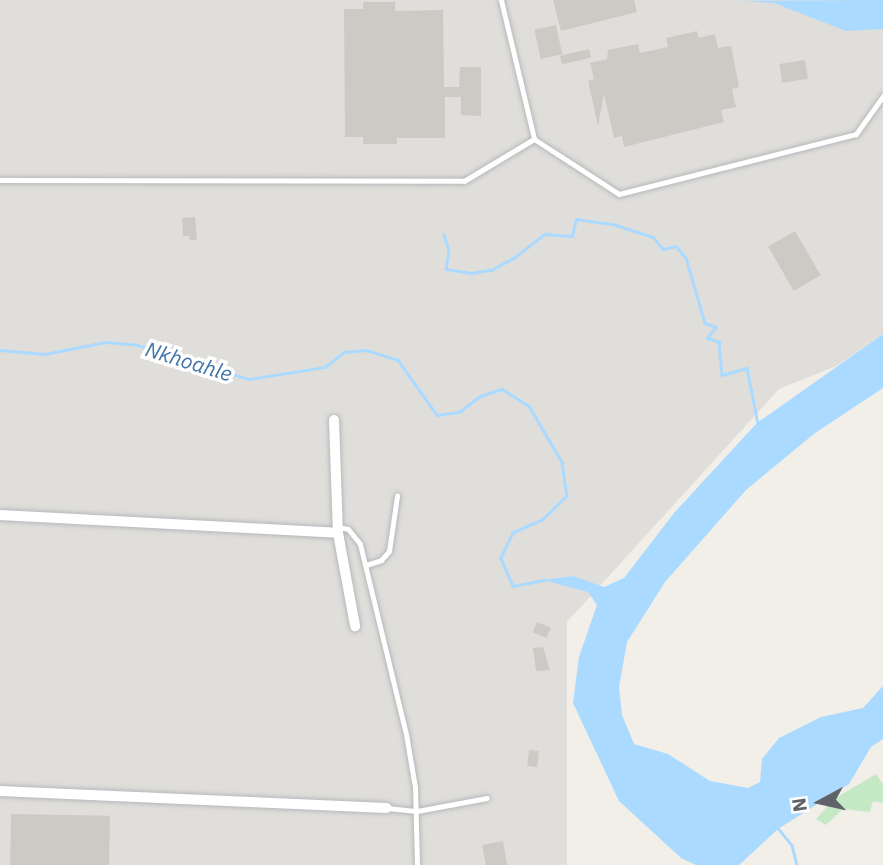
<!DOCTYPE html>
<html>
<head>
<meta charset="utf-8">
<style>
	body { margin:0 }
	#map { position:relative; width:883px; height:865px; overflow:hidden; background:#f1efe8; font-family:"IBM Plex Sans",sans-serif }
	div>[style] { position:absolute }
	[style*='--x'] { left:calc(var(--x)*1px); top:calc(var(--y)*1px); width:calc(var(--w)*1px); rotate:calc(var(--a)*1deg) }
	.industrial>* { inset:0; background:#e0deda }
	.green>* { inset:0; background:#c5e8c5 }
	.water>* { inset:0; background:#aadaff }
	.stream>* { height:2.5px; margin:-1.25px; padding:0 1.25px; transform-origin:1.25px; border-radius:1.25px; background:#aadaff }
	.building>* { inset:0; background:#cccac5; transform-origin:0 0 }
	.roads { filter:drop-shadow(0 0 2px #b5b8bc) drop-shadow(0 0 2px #b5b8bc) }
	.lane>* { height:5px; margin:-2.5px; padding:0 2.5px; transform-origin:2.5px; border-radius:2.5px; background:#fff }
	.street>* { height:10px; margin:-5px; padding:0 5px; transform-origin:5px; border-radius:5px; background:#fff }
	span { translate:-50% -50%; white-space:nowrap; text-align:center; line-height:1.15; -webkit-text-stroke:7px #fff; paint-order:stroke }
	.water-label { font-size:21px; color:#4174aa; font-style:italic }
	.north { position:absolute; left:785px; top:767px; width:70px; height:70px; -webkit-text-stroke:5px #fff; paint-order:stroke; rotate:262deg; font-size:19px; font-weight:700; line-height:28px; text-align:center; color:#5f6368 }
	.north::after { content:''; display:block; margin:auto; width:24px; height:32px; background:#5f6368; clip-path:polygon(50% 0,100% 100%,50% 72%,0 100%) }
</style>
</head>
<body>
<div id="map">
	<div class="industrial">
		<i style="clip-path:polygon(0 0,883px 0,883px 334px,836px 366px,779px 389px,567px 622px,567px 865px,0 865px)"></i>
	</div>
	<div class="green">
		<i style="clip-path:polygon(876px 774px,883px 784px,883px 803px,873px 801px,870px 812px,843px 809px,826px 825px,816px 819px,834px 799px)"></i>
	</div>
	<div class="water">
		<i style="clip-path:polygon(883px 0,883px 29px,846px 31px,774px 3px,741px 1px)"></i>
		<i style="clip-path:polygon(883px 334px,883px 388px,815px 433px,746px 490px,665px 582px,627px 642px,619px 687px,622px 715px,634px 744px,668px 754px,710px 781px,748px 788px,760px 782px,762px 759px,779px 738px,821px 717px,863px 708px,883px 686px,883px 739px,871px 747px,849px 784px,778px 829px,739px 865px,696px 865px,681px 858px,619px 801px,573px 703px,579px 657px,597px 605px,588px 592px,543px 580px,573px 576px,604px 587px,624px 578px,674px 513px,757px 423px)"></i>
	</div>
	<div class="stream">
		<i style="--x:444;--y:234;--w:18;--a:74"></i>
		<i style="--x:449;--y:251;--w:18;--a:99"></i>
		<i style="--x:446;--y:269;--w:25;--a:9"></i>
		<i style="--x:471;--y:273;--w:20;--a:-9"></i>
		<i style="--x:491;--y:270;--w:27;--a:-28"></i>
		<i style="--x:515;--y:257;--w:37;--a:-38"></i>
		<i style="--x:544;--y:234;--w:28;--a:4"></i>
		<i style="--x:572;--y:236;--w:17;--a:-77"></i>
		<i style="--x:576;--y:219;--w:37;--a:8"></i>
		<i style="--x:613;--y:224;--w:42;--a:18"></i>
		<i style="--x:653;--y:237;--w:16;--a:50"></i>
		<i style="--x:663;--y:249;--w:13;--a:-13"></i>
		<i style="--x:676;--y:246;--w:16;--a:50"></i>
		<i style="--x:686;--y:258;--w:68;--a:73.7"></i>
		<i style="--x:705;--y:323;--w:12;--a:20"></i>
		<i style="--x:716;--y:327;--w:14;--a:126"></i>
		<i style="--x:708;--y:338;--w:12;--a:20"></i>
		<i style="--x:719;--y:342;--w:33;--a:85"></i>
		<i style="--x:722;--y:375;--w:26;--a:-16"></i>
		<i style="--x:747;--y:368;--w:57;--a:78.9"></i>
		<i style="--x:0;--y:350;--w:45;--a:5.1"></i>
		<i style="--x:45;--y:354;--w:61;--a:-11.3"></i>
		<i style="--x:105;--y:342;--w:32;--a:5"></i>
		<i style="--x:137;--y:345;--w:117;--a:16.9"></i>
		<i style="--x:249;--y:379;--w:77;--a:-9"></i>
		<i style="--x:325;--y:367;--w:24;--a:-38"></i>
		<i style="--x:344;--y:352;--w:22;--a:-5"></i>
		<i style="--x:366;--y:350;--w:34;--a:17"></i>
		<i style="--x:398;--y:360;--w:67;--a:54.7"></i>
		<i style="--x:437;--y:415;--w:22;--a:-8"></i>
		<i style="--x:459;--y:412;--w:26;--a:-37"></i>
		<i style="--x:480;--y:396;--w:23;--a:-18"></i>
		<i style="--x:502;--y:389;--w:32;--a:32"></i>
		<i style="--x:529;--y:406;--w:65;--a:59.5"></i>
		<i style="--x:562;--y:462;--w:34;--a:82"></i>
		<i style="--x:567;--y:496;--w:35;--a:136"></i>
		<i style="--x:542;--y:520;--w:32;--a:156"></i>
		<i style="--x:513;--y:533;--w:28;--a:116"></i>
		<i style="--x:501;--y:558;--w:30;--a:67"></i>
		<i style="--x:513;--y:586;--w:32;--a:-11"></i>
		<i style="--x:778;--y:828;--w:22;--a:51"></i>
		<i style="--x:792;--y:845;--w:21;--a:76"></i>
	</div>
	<div class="building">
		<i style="clip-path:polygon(553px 0,634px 0,637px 12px,561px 31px)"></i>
		<i style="clip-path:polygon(363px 2px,395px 2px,395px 11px,443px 10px,444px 87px,459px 87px,460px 67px,481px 67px,481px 116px,461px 115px,461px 97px,445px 97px,445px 138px,397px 138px,397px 144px,363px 144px,363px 137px,345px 137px,344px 9px,363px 9px)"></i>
		<i style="left:556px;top:25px;width:30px;height:22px;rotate:78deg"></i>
		<i style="clip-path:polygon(697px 31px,699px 38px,715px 34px,718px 48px,731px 46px,739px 87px,732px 89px,736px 107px,721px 110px,724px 122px,624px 147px,622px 136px,614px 138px,604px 94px,598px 126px,588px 81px,594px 79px,590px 63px,607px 59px,608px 50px,638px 44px,640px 53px,668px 47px,666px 38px)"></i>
		<i style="left:589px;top:49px;width:9px;height:30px;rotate:77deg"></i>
		<i style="left:805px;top:60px;width:19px;height:26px;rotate:81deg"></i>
		<i style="clip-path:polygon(195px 217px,197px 240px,190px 240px,189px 236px,183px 236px,182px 218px)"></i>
		<i style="left:795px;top:231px;width:51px;height:31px;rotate:60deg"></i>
		<i style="left:537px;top:622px;width:15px;height:11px;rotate:23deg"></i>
		<i style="clip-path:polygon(543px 647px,550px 670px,536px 671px,533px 648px)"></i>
		<i style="left:529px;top:750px;width:10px;height:16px;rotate:6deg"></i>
		<i style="left:11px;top:814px;width:99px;height:51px;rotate:1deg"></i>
		<i style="clip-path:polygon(503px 841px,507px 865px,486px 865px,482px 845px)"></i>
	</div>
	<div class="roads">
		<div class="lane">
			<i style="--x:501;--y:0;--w:143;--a:76.6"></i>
			<i style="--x:0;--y:180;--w:464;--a:0.1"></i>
			<i style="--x:464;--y:181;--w:82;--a:-31"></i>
			<i style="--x:534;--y:139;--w:101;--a:32.9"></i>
			<i style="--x:619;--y:194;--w:244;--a:-14.2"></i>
			<i style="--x:856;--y:134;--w:47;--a:-54.6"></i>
			<i style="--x:338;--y:527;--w:10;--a:11"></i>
			<i style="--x:348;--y:529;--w:19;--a:51"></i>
			<i style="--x:360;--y:544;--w:195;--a:76.4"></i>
			<i style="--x:406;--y:734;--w:54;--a:80.4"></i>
			<i style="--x:415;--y:787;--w:78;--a:88.5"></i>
			<i style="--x:366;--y:565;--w:16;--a:-18"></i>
			<i style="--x:381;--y:560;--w:12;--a:-48"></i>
			<i style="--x:389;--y:551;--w:56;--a:-81.7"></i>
			<i style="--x:387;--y:808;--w:30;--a:6"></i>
			<i style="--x:417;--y:811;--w:71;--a:-10.5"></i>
		</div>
		<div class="street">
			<i style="--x:334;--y:420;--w:113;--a:88"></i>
			<i style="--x:338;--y:533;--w:95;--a:79.6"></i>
			<i style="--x:0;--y:515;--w:338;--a:3"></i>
			<i style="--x:0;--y:791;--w:387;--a:2.5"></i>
		</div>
	</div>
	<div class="water-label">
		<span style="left:189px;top:361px;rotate:17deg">Nkhoahle</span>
	</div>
	<div class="north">N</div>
</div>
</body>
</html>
